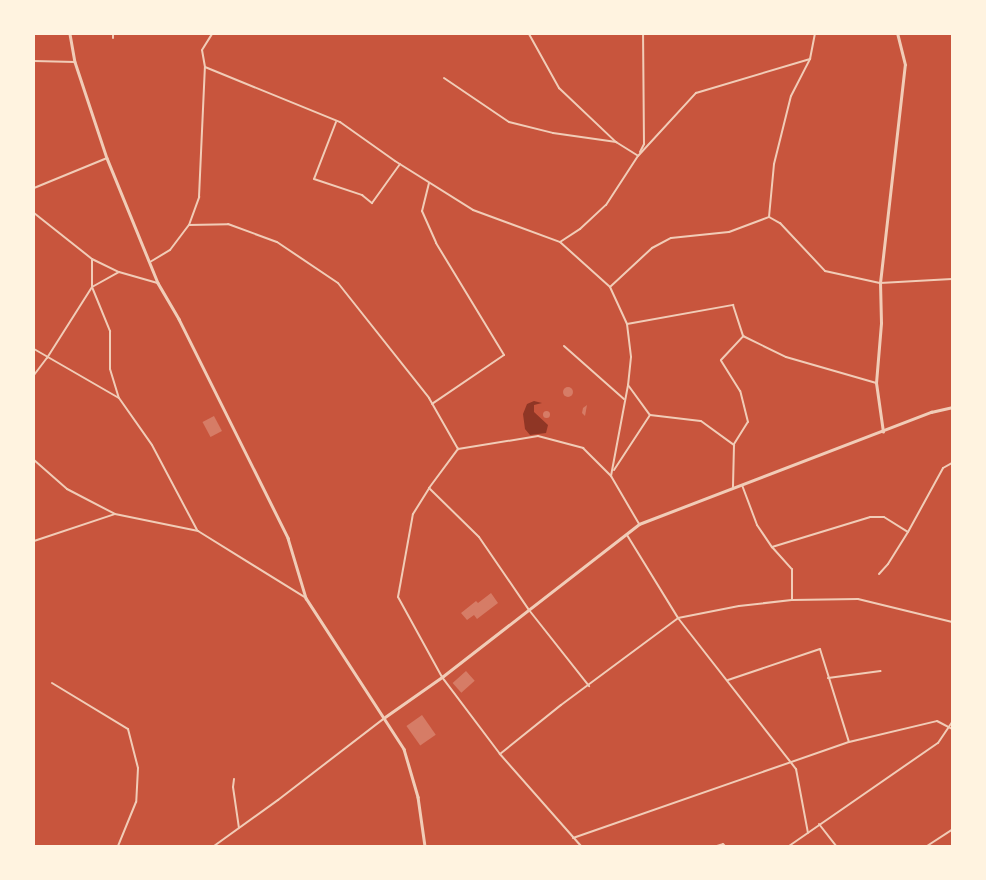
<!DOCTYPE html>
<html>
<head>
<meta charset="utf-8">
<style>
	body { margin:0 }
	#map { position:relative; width:986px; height:880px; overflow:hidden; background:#c8553d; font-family:Arial,sans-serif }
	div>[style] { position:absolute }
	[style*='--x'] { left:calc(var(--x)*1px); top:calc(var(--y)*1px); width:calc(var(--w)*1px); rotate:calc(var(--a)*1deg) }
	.water>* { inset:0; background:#8f3625 }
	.building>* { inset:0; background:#d67c66; transform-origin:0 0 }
	.round { border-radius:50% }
	.minor>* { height:2px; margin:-1px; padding:0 1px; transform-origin:1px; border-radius:1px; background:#f1ccb7 }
	.tertiary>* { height:2.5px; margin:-1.25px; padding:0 1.25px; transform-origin:1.25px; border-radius:1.25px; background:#f1ccb7 }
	span { translate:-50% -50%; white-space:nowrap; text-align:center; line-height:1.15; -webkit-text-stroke:5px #fff3e0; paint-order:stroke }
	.frame { position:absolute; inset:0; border:35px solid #fff3e0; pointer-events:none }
</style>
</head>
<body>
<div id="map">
	<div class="water">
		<i style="clip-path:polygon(534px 401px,542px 403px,534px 405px,534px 412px,548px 425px,546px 433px,530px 435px,525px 429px,523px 414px,527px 404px)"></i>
	</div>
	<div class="building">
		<i class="round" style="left:563px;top:387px;width:10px;height:10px"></i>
		<i style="clip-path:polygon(587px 405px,585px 416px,582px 413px,583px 408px)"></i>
		<i class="round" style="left:542.5px;top:410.5px;width:7px;height:7px"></i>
		<i style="left:214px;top:416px;width:17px;height:13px;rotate:62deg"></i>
		<i style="clip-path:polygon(491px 593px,498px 603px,477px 619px,474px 615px,467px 620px,461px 613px,476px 601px,478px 603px)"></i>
		<i style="left:466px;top:671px;width:13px;height:18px;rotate:48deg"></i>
		<i style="left:422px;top:715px;width:24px;height:19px;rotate:55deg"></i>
	</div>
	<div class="minor">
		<i style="--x:113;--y:34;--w:4;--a:90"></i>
		<i style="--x:529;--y:34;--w:62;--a:60.9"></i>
		<i style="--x:559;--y:88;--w:79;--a:43.5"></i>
		<i style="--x:616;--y:142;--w:25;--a:32"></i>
		<i style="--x:34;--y:61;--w:41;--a:1.4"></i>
		<i style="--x:205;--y:67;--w:146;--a:22.2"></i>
		<i style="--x:340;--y:122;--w:67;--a:35.3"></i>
		<i style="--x:395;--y:161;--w:92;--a:32.1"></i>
		<i style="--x:473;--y:210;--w:93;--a:20.2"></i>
		<i style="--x:560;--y:242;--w:67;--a:42"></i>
		<i style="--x:610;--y:287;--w:41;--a:65.3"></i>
		<i style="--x:627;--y:324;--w:33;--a:83"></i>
		<i style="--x:631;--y:357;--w:28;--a:96"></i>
		<i style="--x:628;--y:385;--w:37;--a:54"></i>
		<i style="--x:650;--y:415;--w:51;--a:6.7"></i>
		<i style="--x:701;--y:421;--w:41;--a:36"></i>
		<i style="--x:734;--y:445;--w:42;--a:91.4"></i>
		<i style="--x:444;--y:78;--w:78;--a:34.1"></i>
		<i style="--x:509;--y:122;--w:45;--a:14"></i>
		<i style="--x:553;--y:133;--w:64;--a:8.1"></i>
		<i style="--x:336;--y:122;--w:61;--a:111.1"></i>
		<i style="--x:314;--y:179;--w:51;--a:18.4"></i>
		<i style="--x:362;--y:195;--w:13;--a:39"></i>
		<i style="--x:372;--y:203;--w:48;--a:-54.3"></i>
		<i style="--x:640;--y:152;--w:9;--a:-63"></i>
		<i style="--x:644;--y:144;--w:110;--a:-90.5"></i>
		<i style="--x:429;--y:183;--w:29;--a:104"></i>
		<i style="--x:422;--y:211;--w:35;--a:66"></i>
		<i style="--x:436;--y:243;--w:131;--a:58.7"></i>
		<i style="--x:504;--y:355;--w:87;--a:145.8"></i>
		<i style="--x:34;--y:188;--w:79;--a:-22.3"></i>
		<i style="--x:34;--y:213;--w:74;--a:38.4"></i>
		<i style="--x:92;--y:259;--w:30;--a:26"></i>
		<i style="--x:119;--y:272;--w:41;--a:15.8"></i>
		<i style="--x:769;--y:217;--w:53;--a:-84.6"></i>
		<i style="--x:774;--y:164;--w:70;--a:-76"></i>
		<i style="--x:791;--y:96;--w:42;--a:-62.8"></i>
		<i style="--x:810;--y:59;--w:25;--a:-79"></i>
		<i style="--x:189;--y:225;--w:39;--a:-1"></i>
		<i style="--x:228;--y:224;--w:52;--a:20.2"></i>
		<i style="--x:277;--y:242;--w:73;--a:33.9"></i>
		<i style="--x:338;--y:283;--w:147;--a:51.6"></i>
		<i style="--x:429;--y:398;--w:59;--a:60.4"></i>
		<i style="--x:560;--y:242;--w:24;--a:-33"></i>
		<i style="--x:580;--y:229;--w:35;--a:-43"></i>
		<i style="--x:606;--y:205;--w:59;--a:-56.9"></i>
		<i style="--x:638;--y:156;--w:86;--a:-47.4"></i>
		<i style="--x:696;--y:93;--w:119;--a:-16.6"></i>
		<i style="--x:92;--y:260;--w:27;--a:90"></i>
		<i style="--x:92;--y:287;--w:48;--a:67.8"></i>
		<i style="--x:110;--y:331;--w:38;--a:90"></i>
		<i style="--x:110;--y:369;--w:30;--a:73"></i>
		<i style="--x:150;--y:262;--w:23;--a:-31"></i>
		<i style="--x:170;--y:250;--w:31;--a:-53"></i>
		<i style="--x:189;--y:225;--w:30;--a:-70"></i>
		<i style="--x:199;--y:197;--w:130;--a:-87.4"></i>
		<i style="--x:205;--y:67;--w:17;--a:-100"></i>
		<i style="--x:202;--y:50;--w:19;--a:-58"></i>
		<i style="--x:610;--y:287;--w:57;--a:-42.9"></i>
		<i style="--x:652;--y:248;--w:21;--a:-28"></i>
		<i style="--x:671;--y:238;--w:58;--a:-5.9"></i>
		<i style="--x:729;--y:232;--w:43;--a:-20.6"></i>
		<i style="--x:769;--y:217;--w:13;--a:29"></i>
		<i style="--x:780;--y:223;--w:66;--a:46.8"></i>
		<i style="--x:825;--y:271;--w:56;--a:12.3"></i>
		<i style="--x:880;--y:283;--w:72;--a:-3.2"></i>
		<i style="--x:627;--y:324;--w:108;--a:-10.2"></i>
		<i style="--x:733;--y:305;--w:33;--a:72"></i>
		<i style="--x:743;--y:336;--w:48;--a:26"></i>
		<i style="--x:786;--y:357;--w:94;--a:16.1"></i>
		<i style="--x:564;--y:346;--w:80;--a:41.5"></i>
		<i style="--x:34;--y:349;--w:98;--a:30"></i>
		<i style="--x:119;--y:398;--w:57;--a:54.9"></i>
		<i style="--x:152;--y:445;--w:96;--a:62.1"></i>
		<i style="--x:34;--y:375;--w:21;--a:-53"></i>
		<i style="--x:47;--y:358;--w:84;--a:-57.6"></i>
		<i style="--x:92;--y:287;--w:31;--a:-29"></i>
		<i style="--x:734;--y:444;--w:26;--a:-58"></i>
		<i style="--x:748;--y:422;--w:32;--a:-104"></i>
		<i style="--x:740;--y:391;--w:36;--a:-122"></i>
		<i style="--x:721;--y:360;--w:33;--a:-47"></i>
		<i style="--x:34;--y:460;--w:44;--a:41.3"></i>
		<i style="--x:67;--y:489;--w:54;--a:27.5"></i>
		<i style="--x:614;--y:470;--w:66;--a:-56.8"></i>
		<i style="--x:611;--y:476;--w:93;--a:-79.4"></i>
		<i style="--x:742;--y:485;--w:43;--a:69.4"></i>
		<i style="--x:757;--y:525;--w:27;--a:56"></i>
		<i style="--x:772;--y:547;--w:30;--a:48"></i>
		<i style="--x:792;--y:569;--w:31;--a:90"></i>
		<i style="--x:429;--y:488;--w:70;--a:44.4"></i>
		<i style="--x:479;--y:537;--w:88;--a:55.6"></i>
		<i style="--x:529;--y:610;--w:97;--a:51.7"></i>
		<i style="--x:627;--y:535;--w:97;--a:58.4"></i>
		<i style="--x:678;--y:618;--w:192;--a:52"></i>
		<i style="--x:796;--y:769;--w:65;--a:79.4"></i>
		<i style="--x:34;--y:541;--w:85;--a:-18.4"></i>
		<i style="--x:115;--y:514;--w:85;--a:11.6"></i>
		<i style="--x:198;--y:531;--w:127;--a:31.8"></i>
		<i style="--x:772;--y:547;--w:102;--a:-17"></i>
		<i style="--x:870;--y:517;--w:14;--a:0"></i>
		<i style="--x:884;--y:517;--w:28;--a:32"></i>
		<i style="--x:879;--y:574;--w:13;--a:-48"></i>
		<i style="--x:888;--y:564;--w:38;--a:-58"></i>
		<i style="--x:908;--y:532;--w:73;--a:-61.3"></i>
		<i style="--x:943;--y:468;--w:10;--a:-29"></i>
		<i style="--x:828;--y:678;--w:53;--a:-7.5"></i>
		<i style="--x:728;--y:680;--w:97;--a:-18.6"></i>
		<i style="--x:820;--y:649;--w:97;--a:72.7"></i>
		<i style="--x:52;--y:683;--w:89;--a:31.2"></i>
		<i style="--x:128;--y:729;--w:40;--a:75.6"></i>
		<i style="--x:138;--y:768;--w:34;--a:93"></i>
		<i style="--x:136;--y:802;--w:48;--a:112.2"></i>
		<i style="--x:500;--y:754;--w:78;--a:-38.8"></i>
		<i style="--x:561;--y:705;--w:146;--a:-36.6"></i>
		<i style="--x:678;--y:618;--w:62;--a:-11.1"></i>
		<i style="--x:739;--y:606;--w:53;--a:-6.5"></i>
		<i style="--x:792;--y:600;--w:66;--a:-0.9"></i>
		<i style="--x:858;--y:599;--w:97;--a:13.7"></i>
		<i style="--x:234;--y:779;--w:8;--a:97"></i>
		<i style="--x:233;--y:787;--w:41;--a:81.7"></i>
		<i style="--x:819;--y:824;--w:28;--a:52"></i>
		<i style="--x:573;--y:838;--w:292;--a:-19.2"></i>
		<i style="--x:849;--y:742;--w:90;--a:-13.4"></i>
		<i style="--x:937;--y:721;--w:17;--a:28"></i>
		<i style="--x:214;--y:846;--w:79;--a:-35.7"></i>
		<i style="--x:278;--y:800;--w:133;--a:-37.6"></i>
		<i style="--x:581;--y:846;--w:123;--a:-131.4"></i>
		<i style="--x:500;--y:754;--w:96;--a:-127"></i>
		<i style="--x:442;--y:677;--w:91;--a:-118.8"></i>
		<i style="--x:398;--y:597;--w:84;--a:-79.8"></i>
		<i style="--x:413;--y:514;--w:31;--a:-58"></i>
		<i style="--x:429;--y:488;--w:49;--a:-53.4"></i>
		<i style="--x:458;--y:449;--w:81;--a:-9.2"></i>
		<i style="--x:538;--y:436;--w:47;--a:14.9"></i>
		<i style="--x:583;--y:448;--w:40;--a:45"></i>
		<i style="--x:611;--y:476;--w:56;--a:59.7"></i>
		<i style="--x:717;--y:846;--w:6;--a:-18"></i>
		<i style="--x:723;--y:844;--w:3;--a:45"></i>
		<i style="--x:789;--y:846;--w:181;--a:-34.7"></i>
		<i style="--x:938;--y:743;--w:25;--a:-56"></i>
		<i style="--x:927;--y:846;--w:30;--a:-33"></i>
	</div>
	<div class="tertiary">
		<i style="--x:70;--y:34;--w:28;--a:80"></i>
		<i style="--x:75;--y:62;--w:101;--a:71.6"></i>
		<i style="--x:107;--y:158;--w:135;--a:67.8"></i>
		<i style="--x:158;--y:283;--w:42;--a:59.7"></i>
		<i style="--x:179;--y:319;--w:245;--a:63.5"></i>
		<i style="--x:288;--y:538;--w:63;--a:73.3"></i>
		<i style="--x:306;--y:598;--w:180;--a:57"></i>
		<i style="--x:404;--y:749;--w:50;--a:73.7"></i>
		<i style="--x:418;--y:797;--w:49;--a:81.9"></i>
		<i style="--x:883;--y:432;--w:49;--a:-98.1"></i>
		<i style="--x:876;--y:383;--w:60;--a:-85.2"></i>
		<i style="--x:881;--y:323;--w:40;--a:-91.4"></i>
		<i style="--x:880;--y:283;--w:219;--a:-83.5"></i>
		<i style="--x:905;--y:65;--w:32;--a:-104"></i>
		<i style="--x:385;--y:717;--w:70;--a:-35.1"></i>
		<i style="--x:442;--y:677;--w:249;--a:-37.8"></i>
		<i style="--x:639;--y:524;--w:313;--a:-21"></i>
		<i style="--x:931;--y:412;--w:22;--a:-13"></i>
	</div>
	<div class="frame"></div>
</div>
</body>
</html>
